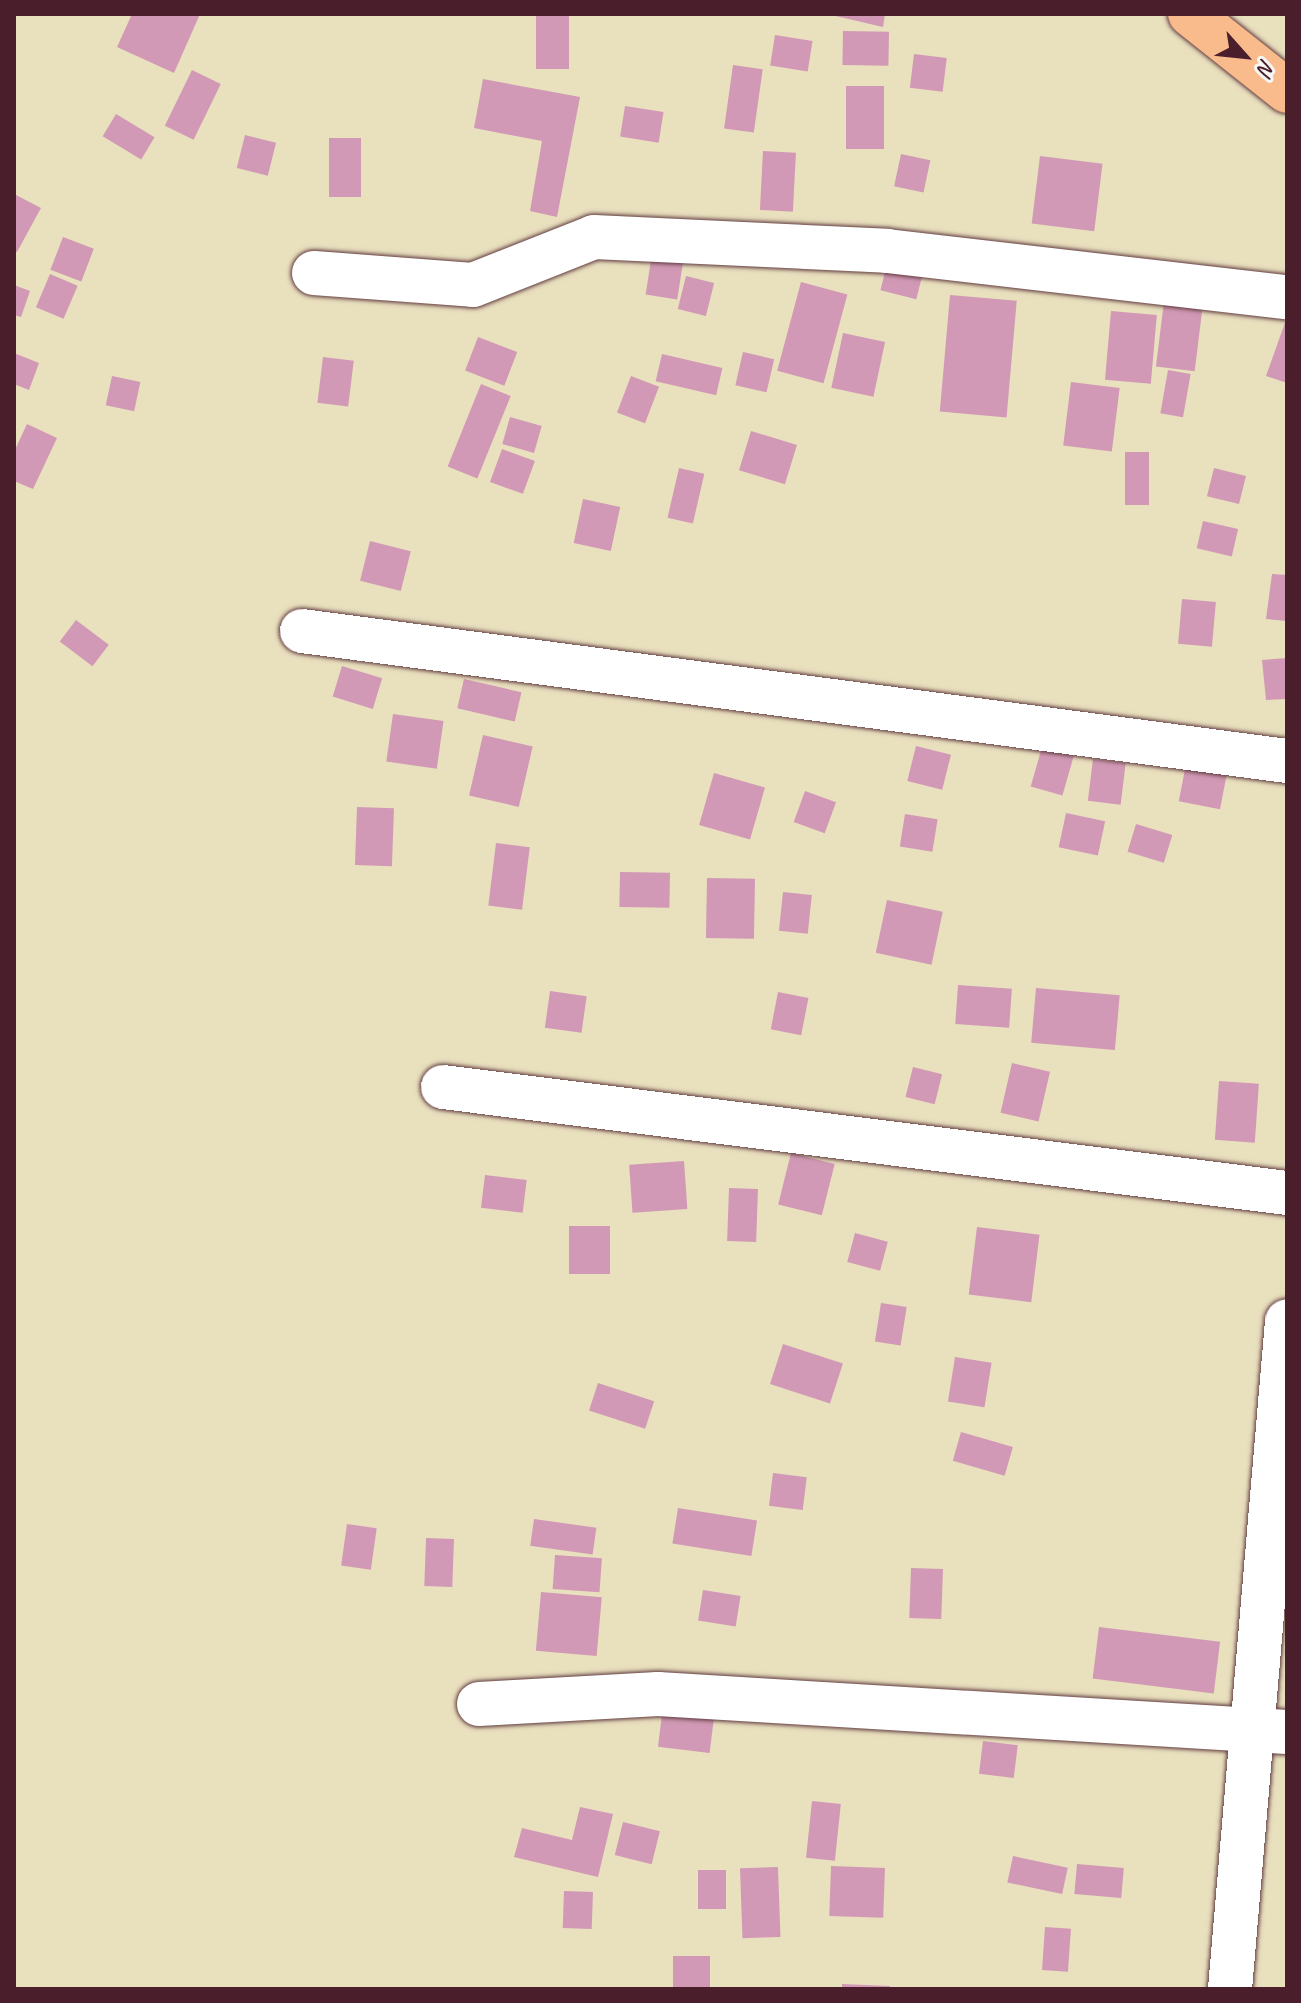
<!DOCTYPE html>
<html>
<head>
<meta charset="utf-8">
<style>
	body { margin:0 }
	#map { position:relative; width:1301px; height:2003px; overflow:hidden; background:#e9e0be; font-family:Caveat,sans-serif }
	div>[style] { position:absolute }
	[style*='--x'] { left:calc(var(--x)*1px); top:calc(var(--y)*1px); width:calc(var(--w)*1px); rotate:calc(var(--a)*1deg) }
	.building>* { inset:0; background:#d199b5; transform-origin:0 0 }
	.roads { filter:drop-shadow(0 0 2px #623c41) drop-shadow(0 0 2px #623c41) }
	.street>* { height:44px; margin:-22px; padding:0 22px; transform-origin:22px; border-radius:22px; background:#fff }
	.primary>* { height:44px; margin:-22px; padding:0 22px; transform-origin:22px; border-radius:22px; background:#fabb8c }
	span { translate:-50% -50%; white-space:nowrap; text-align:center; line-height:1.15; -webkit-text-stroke:6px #f6f6f2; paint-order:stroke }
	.frame { position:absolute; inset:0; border:16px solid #4a1f2b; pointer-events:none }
	.north { position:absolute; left:1205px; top:16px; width:80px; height:80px; -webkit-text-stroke:6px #f6f6f2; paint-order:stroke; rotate:117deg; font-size:22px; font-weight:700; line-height:32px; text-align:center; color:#4a1f2b }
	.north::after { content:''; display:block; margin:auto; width:28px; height:36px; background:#4a1f2b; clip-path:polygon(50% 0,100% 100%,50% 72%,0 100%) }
</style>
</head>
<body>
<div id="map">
	<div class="building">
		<i style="clip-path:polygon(132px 14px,200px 14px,174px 73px,117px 47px)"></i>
		<i style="left:536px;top:14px;width:33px;height:55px"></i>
		<i style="clip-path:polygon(827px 14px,885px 14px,883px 27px)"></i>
		<i style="left:843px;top:31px;width:46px;height:34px;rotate:1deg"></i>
		<i style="left:775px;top:35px;width:38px;height:31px;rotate:9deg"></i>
		<i style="left:914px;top:54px;width:33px;height:34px;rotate:7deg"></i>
		<i style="left:733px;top:65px;width:30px;height:64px;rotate:8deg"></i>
		<i style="left:192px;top:70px;width:32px;height:62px;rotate:26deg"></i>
		<i style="clip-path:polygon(483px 79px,580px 97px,557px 217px,530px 211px,542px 141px,474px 128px)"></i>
		<i style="left:846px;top:86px;width:38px;height:63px"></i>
		<i style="left:625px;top:106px;width:39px;height:31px;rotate:9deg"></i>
		<i style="left:116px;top:114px;width:45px;height:26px;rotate:31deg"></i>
		<i style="left:245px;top:135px;width:32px;height:34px;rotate:14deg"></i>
		<i style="left:329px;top:138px;width:32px;height:59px"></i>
		<i style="left:763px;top:151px;width:33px;height:59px;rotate:3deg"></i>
		<i style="left:901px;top:154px;width:30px;height:33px;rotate:12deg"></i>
		<i style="left:1040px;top:156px;width:63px;height:68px;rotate:7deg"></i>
		<i style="clip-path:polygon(14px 194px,41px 208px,17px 252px,14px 251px)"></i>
		<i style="left:63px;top:237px;width:33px;height:35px;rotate:21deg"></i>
		<i style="left:652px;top:254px;width:32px;height:41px;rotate:9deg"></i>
		<i style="left:886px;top:268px;width:37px;height:23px;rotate:14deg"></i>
		<i style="left:50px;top:274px;width:30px;height:36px;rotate:23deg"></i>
		<i style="left:686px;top:276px;width:29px;height:34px;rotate:14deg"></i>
		<i style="left:801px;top:282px;width:48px;height:92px;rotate:15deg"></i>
		<i style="clip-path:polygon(14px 285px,30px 291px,21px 317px,14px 315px)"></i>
		<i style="left:1165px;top:293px;width:39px;height:74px;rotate:7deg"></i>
		<i style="left:950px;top:295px;width:67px;height:117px;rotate:5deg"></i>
		<i style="left:1111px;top:311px;width:46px;height:69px;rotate:5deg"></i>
		<i style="clip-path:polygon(1287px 317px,1287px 383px,1266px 376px)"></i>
		<i style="left:843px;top:333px;width:43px;height:56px;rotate:12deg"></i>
		<i style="left:478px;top:337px;width:42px;height:36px;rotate:21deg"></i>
		<i style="left:743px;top:352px;width:32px;height:34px;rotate:13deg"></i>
		<i style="clip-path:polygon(14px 353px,39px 363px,29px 390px,14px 384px)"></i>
		<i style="left:662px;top:354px;width:62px;height:28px;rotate:13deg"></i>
		<i style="left:323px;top:357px;width:31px;height:46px;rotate:7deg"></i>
		<i style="left:1168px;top:370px;width:23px;height:44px;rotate:10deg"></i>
		<i style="left:112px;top:376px;width:29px;height:30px;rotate:12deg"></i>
		<i style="left:631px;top:376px;width:30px;height:39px;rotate:21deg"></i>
		<i style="left:1071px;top:382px;width:49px;height:64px;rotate:7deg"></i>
		<i style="left:481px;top:384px;width:32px;height:89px;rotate:22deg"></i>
		<i style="left:510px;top:417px;width:33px;height:28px;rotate:16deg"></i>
		<i style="clip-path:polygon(27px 424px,57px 438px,33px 489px,14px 481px,14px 452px)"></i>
		<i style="left:751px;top:431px;width:48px;height:41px;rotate:17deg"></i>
		<i style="left:502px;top:449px;width:35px;height:35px;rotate:20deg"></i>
		<i style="left:1125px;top:452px;width:24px;height:53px"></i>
		<i style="left:679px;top:468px;width:26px;height:51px;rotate:13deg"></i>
		<i style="left:1214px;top:468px;width:33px;height:29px;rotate:14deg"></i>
		<i style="left:583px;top:499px;width:38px;height:45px;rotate:12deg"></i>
		<i style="left:1203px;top:521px;width:36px;height:28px;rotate:13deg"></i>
		<i style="left:370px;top:541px;width:42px;height:41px;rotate:14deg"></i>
		<i style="clip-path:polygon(1272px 574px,1287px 575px,1287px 621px,1266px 619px)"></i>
		<i style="left:1182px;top:599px;width:34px;height:45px;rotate:5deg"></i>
		<i style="left:76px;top:620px;width:41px;height:27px;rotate:37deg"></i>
		<i style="clip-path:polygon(1287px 658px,1287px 699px,1266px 700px,1262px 660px)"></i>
		<i style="left:342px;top:666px;width:42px;height:32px;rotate:17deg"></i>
		<i style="left:464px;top:679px;width:59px;height:30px;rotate:13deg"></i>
		<i style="left:393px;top:714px;width:51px;height:48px;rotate:8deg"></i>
		<i style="left:483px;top:735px;width:51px;height:62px;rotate:13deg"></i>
		<i style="left:916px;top:746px;width:36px;height:36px;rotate:14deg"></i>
		<i style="left:1042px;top:747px;width:33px;height:41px;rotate:16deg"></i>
		<i style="left:1093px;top:759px;width:33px;height:42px;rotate:7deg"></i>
		<i style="left:1186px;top:764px;width:42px;height:38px;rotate:11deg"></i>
		<i style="left:714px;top:773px;width:53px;height:54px;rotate:16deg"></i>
		<i style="left:805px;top:791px;width:33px;height:33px;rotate:20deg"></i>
		<i style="left:357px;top:807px;width:37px;height:58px;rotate:2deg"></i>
		<i style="left:1066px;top:813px;width:40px;height:35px;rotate:12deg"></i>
		<i style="left:905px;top:814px;width:33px;height:33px;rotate:9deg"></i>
		<i style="left:1136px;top:824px;width:38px;height:29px;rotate:17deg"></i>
		<i style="left:496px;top:843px;width:34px;height:63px;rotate:7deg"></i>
		<i style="left:620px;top:872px;width:50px;height:35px;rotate:1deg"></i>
		<i style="left:707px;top:878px;width:48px;height:60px;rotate:1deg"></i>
		<i style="left:783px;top:892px;width:29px;height:39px;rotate:6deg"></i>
		<i style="left:887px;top:900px;width:57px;height:54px;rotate:12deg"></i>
		<i style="left:958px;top:985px;width:54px;height:39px;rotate:4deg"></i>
		<i style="left:1036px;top:988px;width:84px;height:55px;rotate:5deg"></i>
		<i style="left:550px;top:991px;width:37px;height:37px;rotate:8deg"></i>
		<i style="left:778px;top:992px;width:31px;height:38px;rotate:11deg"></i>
		<i style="left:1012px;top:1063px;width:39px;height:51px;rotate:13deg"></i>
		<i style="left:913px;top:1067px;width:30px;height:31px;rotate:14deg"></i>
		<i style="left:1219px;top:1081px;width:40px;height:59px;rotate:4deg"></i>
		<i style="left:791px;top:1153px;width:45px;height:53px;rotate:14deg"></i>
		<i style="left:684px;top:1161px;width:48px;height:55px;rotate:86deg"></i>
		<i style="left:485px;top:1175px;width:42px;height:33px;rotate:7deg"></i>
		<i style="left:729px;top:1188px;width:29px;height:53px;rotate:2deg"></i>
		<i style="left:569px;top:1226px;width:41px;height:48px"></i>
		<i style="left:977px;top:1227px;width:63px;height:68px;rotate:7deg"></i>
		<i style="left:855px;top:1233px;width:34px;height:30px;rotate:15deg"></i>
		<i style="left:881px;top:1303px;width:26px;height:39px;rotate:9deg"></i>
		<i style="left:783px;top:1344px;width:63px;height:42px;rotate:18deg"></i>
		<i style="left:955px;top:1357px;width:37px;height:45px;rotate:9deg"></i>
		<i style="left:598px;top:1383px;width:59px;height:29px;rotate:18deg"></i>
		<i style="left:961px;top:1432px;width:54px;height:30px;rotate:16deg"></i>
		<i style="left:773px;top:1473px;width:34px;height:33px;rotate:7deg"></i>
		<i style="left:678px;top:1508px;width:80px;height:36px;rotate:9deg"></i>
		<i style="left:534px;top:1519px;width:63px;height:27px;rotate:8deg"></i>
		<i style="left:347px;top:1524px;width:30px;height:42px;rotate:8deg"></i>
		<i style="left:426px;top:1538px;width:28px;height:48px;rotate:2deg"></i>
		<i style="left:555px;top:1555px;width:47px;height:34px;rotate:4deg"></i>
		<i style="left:911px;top:1568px;width:32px;height:50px;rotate:2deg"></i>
		<i style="left:703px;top:1590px;width:38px;height:31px;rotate:9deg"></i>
		<i style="left:541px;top:1592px;width:61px;height:59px;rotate:5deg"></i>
		<i style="left:1099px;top:1627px;width:122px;height:52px;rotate:7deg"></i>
		<i style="left:663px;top:1706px;width:52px;height:41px;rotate:7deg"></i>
		<i style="left:983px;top:1741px;width:35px;height:33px;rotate:7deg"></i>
		<i style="left:812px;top:1801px;width:29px;height:57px;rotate:6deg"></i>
		<i style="clip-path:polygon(580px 1807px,613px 1814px,598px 1877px,514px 1857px,522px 1828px,572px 1840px)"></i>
		<i style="left:623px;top:1822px;width:38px;height:34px;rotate:14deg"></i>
		<i style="left:1013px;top:1856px;width:56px;height:27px;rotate:12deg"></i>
		<i style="left:1077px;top:1864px;width:47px;height:30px;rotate:5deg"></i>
		<i style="left:831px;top:1866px;width:54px;height:50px;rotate:2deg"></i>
		<i style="left:778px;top:1867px;width:70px;height:38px;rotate:88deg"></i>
		<i style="left:698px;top:1870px;width:28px;height:39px"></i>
		<i style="left:564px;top:1891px;width:29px;height:37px;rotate:2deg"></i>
		<i style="left:1045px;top:1927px;width:26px;height:43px;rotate:4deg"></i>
		<i style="left:673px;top:1956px;width:37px;height:33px"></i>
		<i style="clip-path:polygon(842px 1984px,890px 1986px,890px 1989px,842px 1989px)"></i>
	</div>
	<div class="roads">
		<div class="street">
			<i style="--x:314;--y:273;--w:159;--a:4.3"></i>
			<i style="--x:473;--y:285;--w:130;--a:-21.6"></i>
			<i style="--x:594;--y:237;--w:293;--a:2.7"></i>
			<i style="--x:887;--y:251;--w:403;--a:6.6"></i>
			<i style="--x:302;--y:631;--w:994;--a:7.52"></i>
			<i style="--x:443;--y:1087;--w:851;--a:7.16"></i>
			<i style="--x:479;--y:1704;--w:179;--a:-3.2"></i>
			<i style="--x:658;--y:1694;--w:630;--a:3.46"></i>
			<i style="--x:1230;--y:1989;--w:670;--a:-85.12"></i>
		</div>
		<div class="primary">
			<i style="--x:1190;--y:14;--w:124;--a:38.4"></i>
		</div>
	</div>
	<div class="frame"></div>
	<div class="north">N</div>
</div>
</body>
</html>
